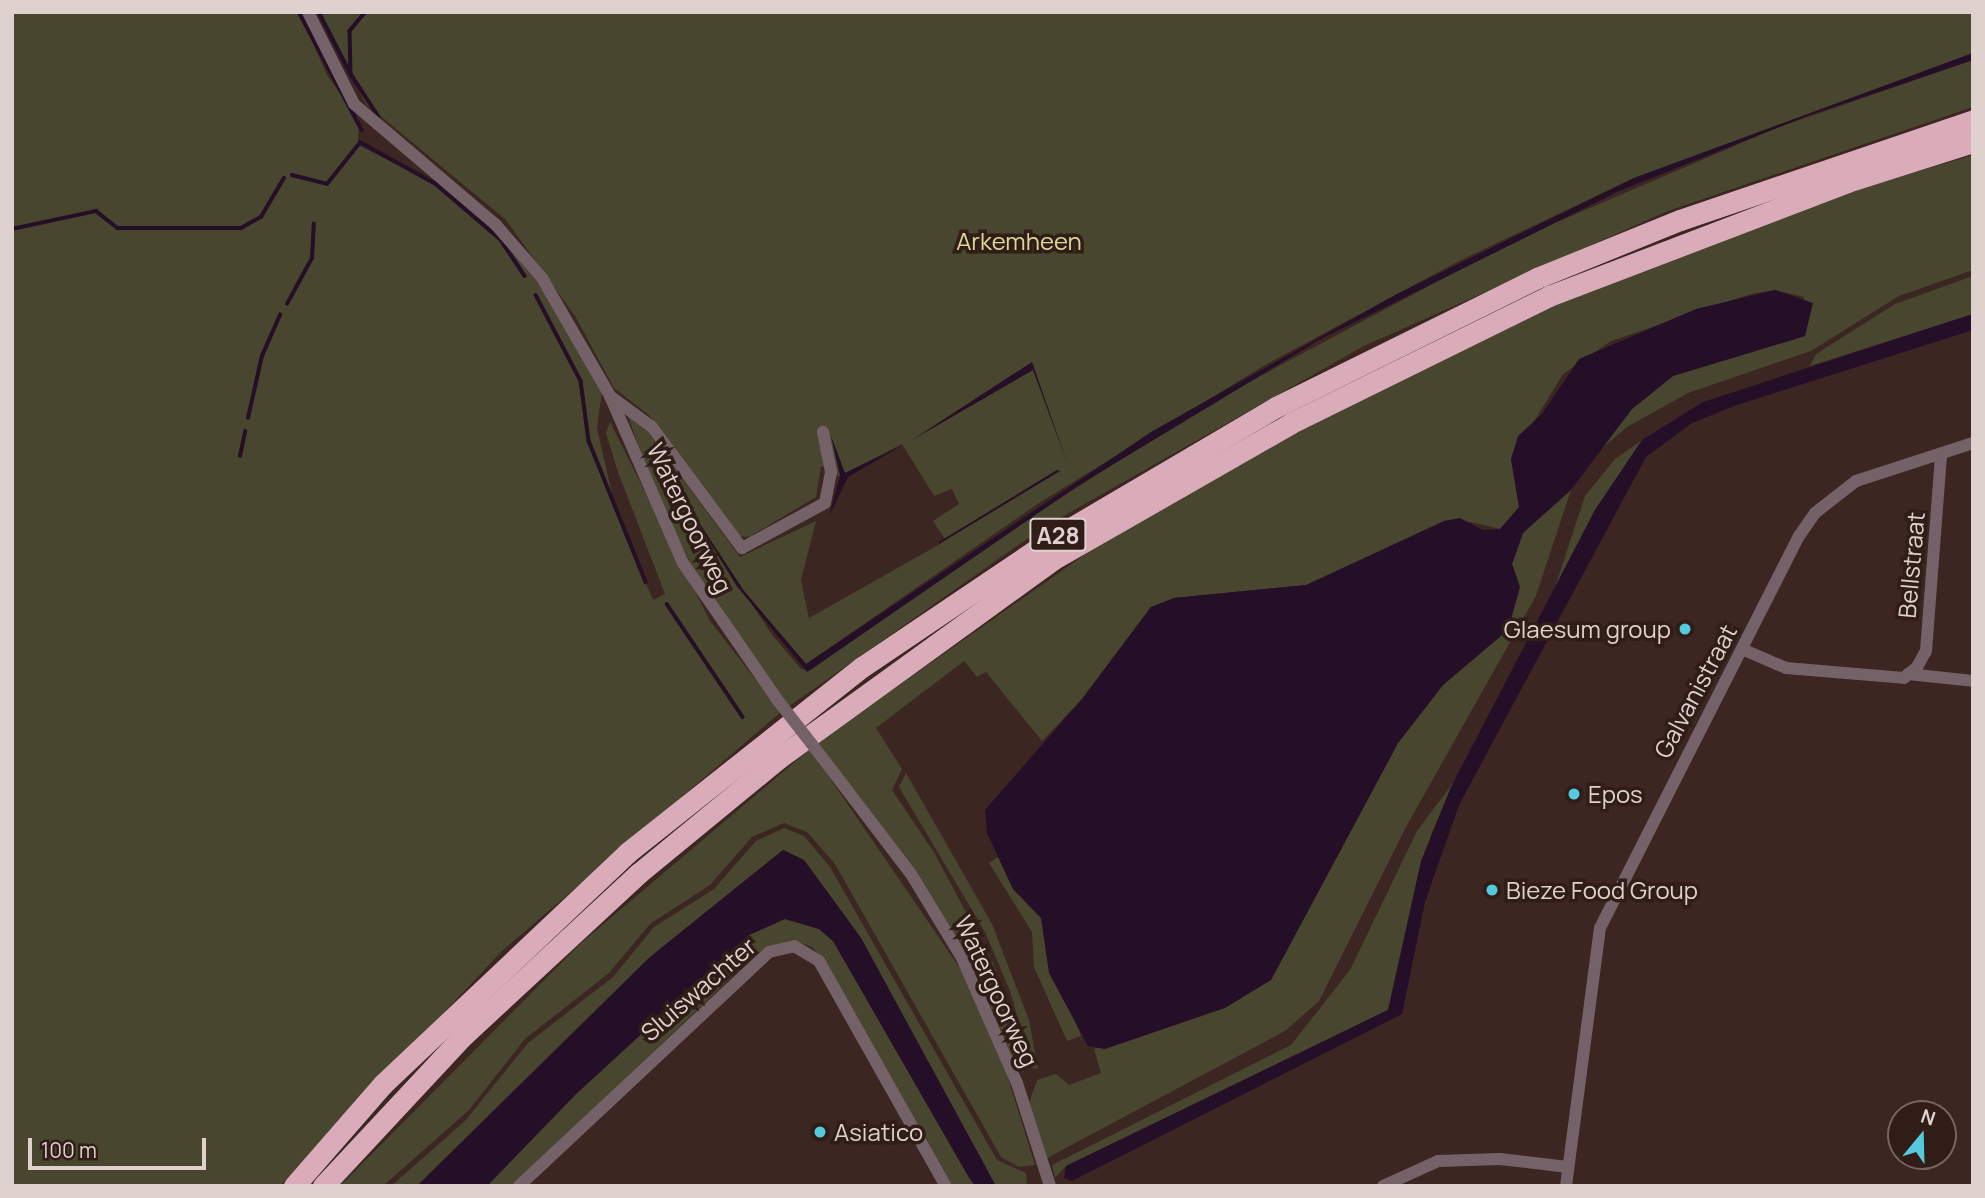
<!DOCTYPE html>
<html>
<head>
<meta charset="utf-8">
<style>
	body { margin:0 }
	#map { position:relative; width:1985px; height:1198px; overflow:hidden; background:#3b2621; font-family:Manrope,sans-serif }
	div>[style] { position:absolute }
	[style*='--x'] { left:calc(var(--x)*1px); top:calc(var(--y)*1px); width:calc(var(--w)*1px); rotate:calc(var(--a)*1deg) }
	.green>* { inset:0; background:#48462e }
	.water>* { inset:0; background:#250e27 }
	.stream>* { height:3.5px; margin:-1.75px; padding:0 1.75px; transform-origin:1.75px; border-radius:1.75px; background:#250e27 }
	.minor>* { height:12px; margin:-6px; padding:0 6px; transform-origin:6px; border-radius:6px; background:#756268 }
	.motorway>* { height:21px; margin:-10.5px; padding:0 10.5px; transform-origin:10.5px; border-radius:10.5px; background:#daacba }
	.minor-bridge>* { height:12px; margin:-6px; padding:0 6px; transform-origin:6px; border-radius:6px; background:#756268 }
	.dots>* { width:19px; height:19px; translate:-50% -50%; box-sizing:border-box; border:4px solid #301d18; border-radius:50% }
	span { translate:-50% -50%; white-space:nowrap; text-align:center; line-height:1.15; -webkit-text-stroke:7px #301d18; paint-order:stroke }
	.shield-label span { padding:2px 5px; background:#301d18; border:2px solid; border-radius:5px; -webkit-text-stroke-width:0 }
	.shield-label { font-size:23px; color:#dfd1cd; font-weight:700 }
	.park-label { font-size:24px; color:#ded895 }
	.street-label { font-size:24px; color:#dfd1cd }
	.poi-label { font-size:24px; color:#dfd1cd }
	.right { translate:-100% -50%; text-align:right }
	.left { translate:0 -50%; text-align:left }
	.frame { position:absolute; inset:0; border:14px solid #dfd1cd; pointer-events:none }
	.north { position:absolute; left:1887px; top:1100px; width:70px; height:70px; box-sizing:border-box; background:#301d18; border:2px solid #766560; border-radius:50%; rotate:19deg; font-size:19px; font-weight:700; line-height:28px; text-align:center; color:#dfd1cd }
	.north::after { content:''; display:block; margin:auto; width:24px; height:32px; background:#54cadc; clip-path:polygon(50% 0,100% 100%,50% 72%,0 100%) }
	.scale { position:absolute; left:28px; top:1138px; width:178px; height:32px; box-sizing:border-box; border:4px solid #dfd1cd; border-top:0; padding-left:9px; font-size:21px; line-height:24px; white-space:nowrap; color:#dfd1cd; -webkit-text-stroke:5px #301d18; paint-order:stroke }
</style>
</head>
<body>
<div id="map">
	<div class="green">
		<i style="clip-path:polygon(12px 12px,299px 12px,327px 75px,359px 120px,358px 145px,439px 185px,516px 256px,547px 295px,602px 391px,597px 428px,616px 511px,653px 600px,665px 594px,618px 472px,606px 433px,610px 422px,710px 621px,781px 712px,503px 950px,280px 1186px,12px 1186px)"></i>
		<i style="clip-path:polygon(319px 12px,1973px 12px,1973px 53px,1634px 178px,1459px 261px,1265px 365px,1039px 503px,806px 664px,744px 591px,684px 502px,773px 636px,801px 669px,811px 670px,998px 538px,1204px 406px,1513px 241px,1774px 129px,1973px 60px,1973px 107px,1668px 211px,1364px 346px,1044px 527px,788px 707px,700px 582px,654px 491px,628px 416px,637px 417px,740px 557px,816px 521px,801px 580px,809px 618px,940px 544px,965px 526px,945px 539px,933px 521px,959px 504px,952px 489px,934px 496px,902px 444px,838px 477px,834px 464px,821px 467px,816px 497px,749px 537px,736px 536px,649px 415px,614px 388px,575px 316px,506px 220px,366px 104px)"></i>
		<i style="clip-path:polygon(1973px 155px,1973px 270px,1899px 296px,1811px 351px,1688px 393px,1627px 427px,1595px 454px,1632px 409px,1673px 376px,1805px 336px,1804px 297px,1775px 290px,1751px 294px,1611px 341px,1563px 374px,1511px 459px,1519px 507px,1513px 522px,1500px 529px,1471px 522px,1306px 585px,1174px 598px,1151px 607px,1082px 699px,1042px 741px,986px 672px,977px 677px,964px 661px,876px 728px,902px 769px,892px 790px,935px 854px,994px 965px,1025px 1062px,1024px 1072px,1018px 1071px,970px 963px,817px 743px,1121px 529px,1299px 426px,1540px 309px,1837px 196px)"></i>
		<i style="clip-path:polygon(1973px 276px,1973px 314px,1810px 366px,1816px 354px,1895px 304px)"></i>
		<i style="clip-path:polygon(1642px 440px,1595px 510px,1554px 590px,1585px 496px,1615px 459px)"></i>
		<i style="clip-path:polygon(1572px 487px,1536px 596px,1406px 827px,1319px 1001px,1285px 1031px,1047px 1158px,1029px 1103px,1037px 1080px,1056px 1074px,1069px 1085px,1101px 1073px,1094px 1049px,1271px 980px,1398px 743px,1520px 587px,1512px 564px,1523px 533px)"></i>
		<i style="clip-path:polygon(810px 749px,968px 980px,995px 1036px,1035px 1165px,1019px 1167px,1001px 1157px,835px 864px,807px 832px,784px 823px,752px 837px,710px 885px,650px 924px,609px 973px,525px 1039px,469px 1110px,383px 1186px,340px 1186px,581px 943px)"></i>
		<i style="clip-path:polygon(906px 773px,992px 924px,1029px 1020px,1038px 1069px,1032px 1068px,1010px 991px,985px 932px,899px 787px)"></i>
		<i style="clip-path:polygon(1455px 780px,1431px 835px,1388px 1010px,1066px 1166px,1055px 1178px,1052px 1165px,1291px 1045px,1350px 970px,1417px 831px)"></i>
		<i style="clip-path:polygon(784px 828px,804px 836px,830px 867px,997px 1160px,1026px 1173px,1027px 1185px,995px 1185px,861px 938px,804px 860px,783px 850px,650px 957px,417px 1186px,391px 1186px,465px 1121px,528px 1043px,613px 977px,654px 927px,714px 889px,756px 841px)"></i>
		<i style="clip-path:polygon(998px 857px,1013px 889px,1041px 918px,1081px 1036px,1067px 1041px,1034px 967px,1032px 932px,989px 863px)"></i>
		<i style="clip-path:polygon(785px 919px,819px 929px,833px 941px,975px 1186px,953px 1186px,827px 964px,812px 947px,792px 940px,757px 953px,512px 1186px,487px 1186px,575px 1095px,749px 935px)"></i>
	</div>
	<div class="water">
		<i style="clip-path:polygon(1973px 53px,1973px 60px,1807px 116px,1619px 191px,1319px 340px,1079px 485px,807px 672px,736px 585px,683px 498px,744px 591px,806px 664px,1151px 432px,1395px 295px,1634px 178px)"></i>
		<i style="clip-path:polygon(1775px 290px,1813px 303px,1805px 336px,1673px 376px,1632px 409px,1570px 491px,1523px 533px,1512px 564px,1520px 587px,1508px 630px,1442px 686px,1398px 743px,1271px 980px,1225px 1008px,1105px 1049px,1088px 1046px,1049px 973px,1041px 918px,1013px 889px,987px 833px,985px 810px,1082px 699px,1151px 607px,1174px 598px,1306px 585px,1444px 521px,1460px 518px,1483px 530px,1500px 529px,1519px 507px,1511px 459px,1518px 436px,1542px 414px,1579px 359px,1696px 309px)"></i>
		<i style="clip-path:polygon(1973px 314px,1973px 330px,1734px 406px,1692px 423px,1646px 457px,1459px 805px,1425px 902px,1402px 1014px,1072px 1181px,1064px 1178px,1066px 1166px,1388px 1010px,1421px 861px,1451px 787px,1595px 510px,1642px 440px,1703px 402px)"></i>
		<i style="clip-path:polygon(1032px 362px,1068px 465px,1033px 370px,912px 440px)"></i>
		<i style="clip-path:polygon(831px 436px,845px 473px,903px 445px,848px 477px,829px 516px,840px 476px)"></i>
		<i style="clip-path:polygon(1057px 470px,1060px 471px,939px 544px,939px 542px)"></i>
		<i style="clip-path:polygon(783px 850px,804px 860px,861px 938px,996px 1186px,975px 1186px,968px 1176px,833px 941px,819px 929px,785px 919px,749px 935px,575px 1095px,487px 1186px,417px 1186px,650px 957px)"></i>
	</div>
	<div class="stream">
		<i style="--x:299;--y:12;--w:134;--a:61.9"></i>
		<i style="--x:319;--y:12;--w:70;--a:62.7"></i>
		<i style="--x:366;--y:12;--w:25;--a:130"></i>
		<i style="--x:350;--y:31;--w:43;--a:88.7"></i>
		<i style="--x:351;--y:74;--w:51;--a:56.9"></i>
		<i style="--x:360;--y:142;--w:87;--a:28.9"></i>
		<i style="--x:436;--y:184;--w:86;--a:40.7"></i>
		<i style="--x:501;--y:240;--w:43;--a:56.3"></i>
		<i style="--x:292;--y:175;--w:36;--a:14"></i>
		<i style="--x:327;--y:184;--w:50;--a:-51.5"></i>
		<i style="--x:12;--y:229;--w:86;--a:-12.1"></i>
		<i style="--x:96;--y:211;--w:28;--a:38"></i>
		<i style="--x:118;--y:228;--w:123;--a:0"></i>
		<i style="--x:241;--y:228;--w:23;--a:-29"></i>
		<i style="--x:261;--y:217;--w:45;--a:-59.5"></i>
		<i style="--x:536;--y:295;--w:97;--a:62.4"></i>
		<i style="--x:581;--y:381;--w:61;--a:82.4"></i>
		<i style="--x:589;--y:441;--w:152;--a:68"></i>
		<i style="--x:287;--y:304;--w:52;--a:-61.5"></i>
		<i style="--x:312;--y:258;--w:34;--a:-87"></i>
		<i style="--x:248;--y:418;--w:64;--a:-77.3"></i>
		<i style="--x:262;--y:356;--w:45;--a:-66.3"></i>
		<i style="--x:240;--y:456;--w:25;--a:-78"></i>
		<i style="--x:667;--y:604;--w:136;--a:56.1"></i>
	</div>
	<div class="minor">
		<i style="--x:308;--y:12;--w:103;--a:63.4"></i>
		<i style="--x:354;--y:104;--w:187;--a:40.4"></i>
		<i style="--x:496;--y:225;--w:70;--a:49"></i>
		<i style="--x:542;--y:278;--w:136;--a:60"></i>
		<i style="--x:610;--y:396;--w:182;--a:66.4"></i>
		<i style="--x:683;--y:563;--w:164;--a:55.4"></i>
		<i style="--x:610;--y:396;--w:52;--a:36.4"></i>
		<i style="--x:652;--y:427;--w:151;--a:53.4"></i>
		<i style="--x:742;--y:548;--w:94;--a:-28.5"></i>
		<i style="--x:825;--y:503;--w:32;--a:-79"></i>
		<i style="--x:831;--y:472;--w:41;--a:-101.3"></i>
		<i style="--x:1742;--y:649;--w:48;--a:23.4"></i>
		<i style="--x:1786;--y:668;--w:118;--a:4.8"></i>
		<i style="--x:1904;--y:678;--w:17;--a:-40"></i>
		<i style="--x:1917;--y:667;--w:18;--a:-61"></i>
		<i style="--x:1926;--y:651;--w:198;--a:-85.6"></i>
		<i style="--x:1908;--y:674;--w:65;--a:6.1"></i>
		<i style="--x:821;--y:756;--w:148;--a:52.7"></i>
		<i style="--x:911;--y:874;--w:98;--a:58.7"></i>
		<i style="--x:962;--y:958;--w:137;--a:66.3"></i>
		<i style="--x:1017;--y:1083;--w:108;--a:72.2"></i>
		<i style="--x:519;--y:1186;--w:342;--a:-43.1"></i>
		<i style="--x:769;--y:952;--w:26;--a:-13"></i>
		<i style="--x:794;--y:946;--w:29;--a:31"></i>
		<i style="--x:819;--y:961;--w:258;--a:60.6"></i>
		<i style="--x:1383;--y:1186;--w:60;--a:-24.4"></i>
		<i style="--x:1438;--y:1161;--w:62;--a:-1.8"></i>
		<i style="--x:1500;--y:1159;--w:68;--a:6.7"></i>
		<i style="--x:1566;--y:1186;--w:260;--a:-82.5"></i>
		<i style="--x:1600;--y:928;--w:440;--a:-63.1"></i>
		<i style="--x:1799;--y:536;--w:28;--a:-55"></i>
		<i style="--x:1815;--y:513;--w:52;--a:-38"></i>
		<i style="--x:1856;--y:481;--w:123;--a:-18"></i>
	</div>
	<div class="motorway">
		<i style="--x:294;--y:1186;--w:135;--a:-48.9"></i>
		<i style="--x:383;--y:1084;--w:336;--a:-43.4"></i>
		<i style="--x:627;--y:853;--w:300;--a:-38.4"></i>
		<i style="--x:862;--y:667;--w:229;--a:-34"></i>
		<i style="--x:1052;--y:539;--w:260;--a:-30.5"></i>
		<i style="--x:1276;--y:407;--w:291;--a:-26.3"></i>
		<i style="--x:1537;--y:278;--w:154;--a:-22.1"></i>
		<i style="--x:1680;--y:220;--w:310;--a:-18.8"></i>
		<i style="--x:323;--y:1186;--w:207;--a:-47"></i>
		<i style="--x:464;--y:1035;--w:238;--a:-42.8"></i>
		<i style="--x:639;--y:873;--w:181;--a:-39.4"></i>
		<i style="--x:779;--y:758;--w:339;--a:-35.9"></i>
		<i style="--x:1054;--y:559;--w:273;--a:-29.8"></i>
		<i style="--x:1291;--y:423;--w:288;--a:-26.2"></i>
		<i style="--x:1549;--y:296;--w:319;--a:-20.9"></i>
		<i style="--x:1847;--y:182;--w:132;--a:-17.6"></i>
	</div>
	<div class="minor-bridge">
		<i style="--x:776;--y:698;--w:73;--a:52.2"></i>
	</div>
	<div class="dots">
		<i style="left:1685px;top:629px;background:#54cadc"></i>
		<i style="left:1574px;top:794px;background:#54cadc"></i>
		<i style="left:1492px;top:890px;background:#54cadc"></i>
		<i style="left:820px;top:1132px;background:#54cadc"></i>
	</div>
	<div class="shield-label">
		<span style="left:1058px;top:535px">A28</span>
	</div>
	<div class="park-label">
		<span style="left:1019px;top:241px">Arkemheen</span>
	</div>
	<div class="street-label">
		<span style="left:690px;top:518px;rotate:64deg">Watergoorweg</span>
		<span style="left:1911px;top:565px;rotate:-85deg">Bellstraat</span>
		<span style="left:1695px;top:691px;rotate:-62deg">Galvanistraat</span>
		<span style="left:698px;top:989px;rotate:-41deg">Sluiswachter</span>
		<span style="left:997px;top:991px;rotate:65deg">Watergoorweg</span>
	</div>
	<div class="poi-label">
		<span class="right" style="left:1671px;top:629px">Glaesum group</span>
		<span class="left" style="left:1588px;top:794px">Epos</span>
		<span class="left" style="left:1506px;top:890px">Bieze Food Group</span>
		<span class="left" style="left:834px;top:1132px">Asiatico</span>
	</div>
	<div class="frame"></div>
	<div class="north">N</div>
	<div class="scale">100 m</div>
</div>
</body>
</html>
